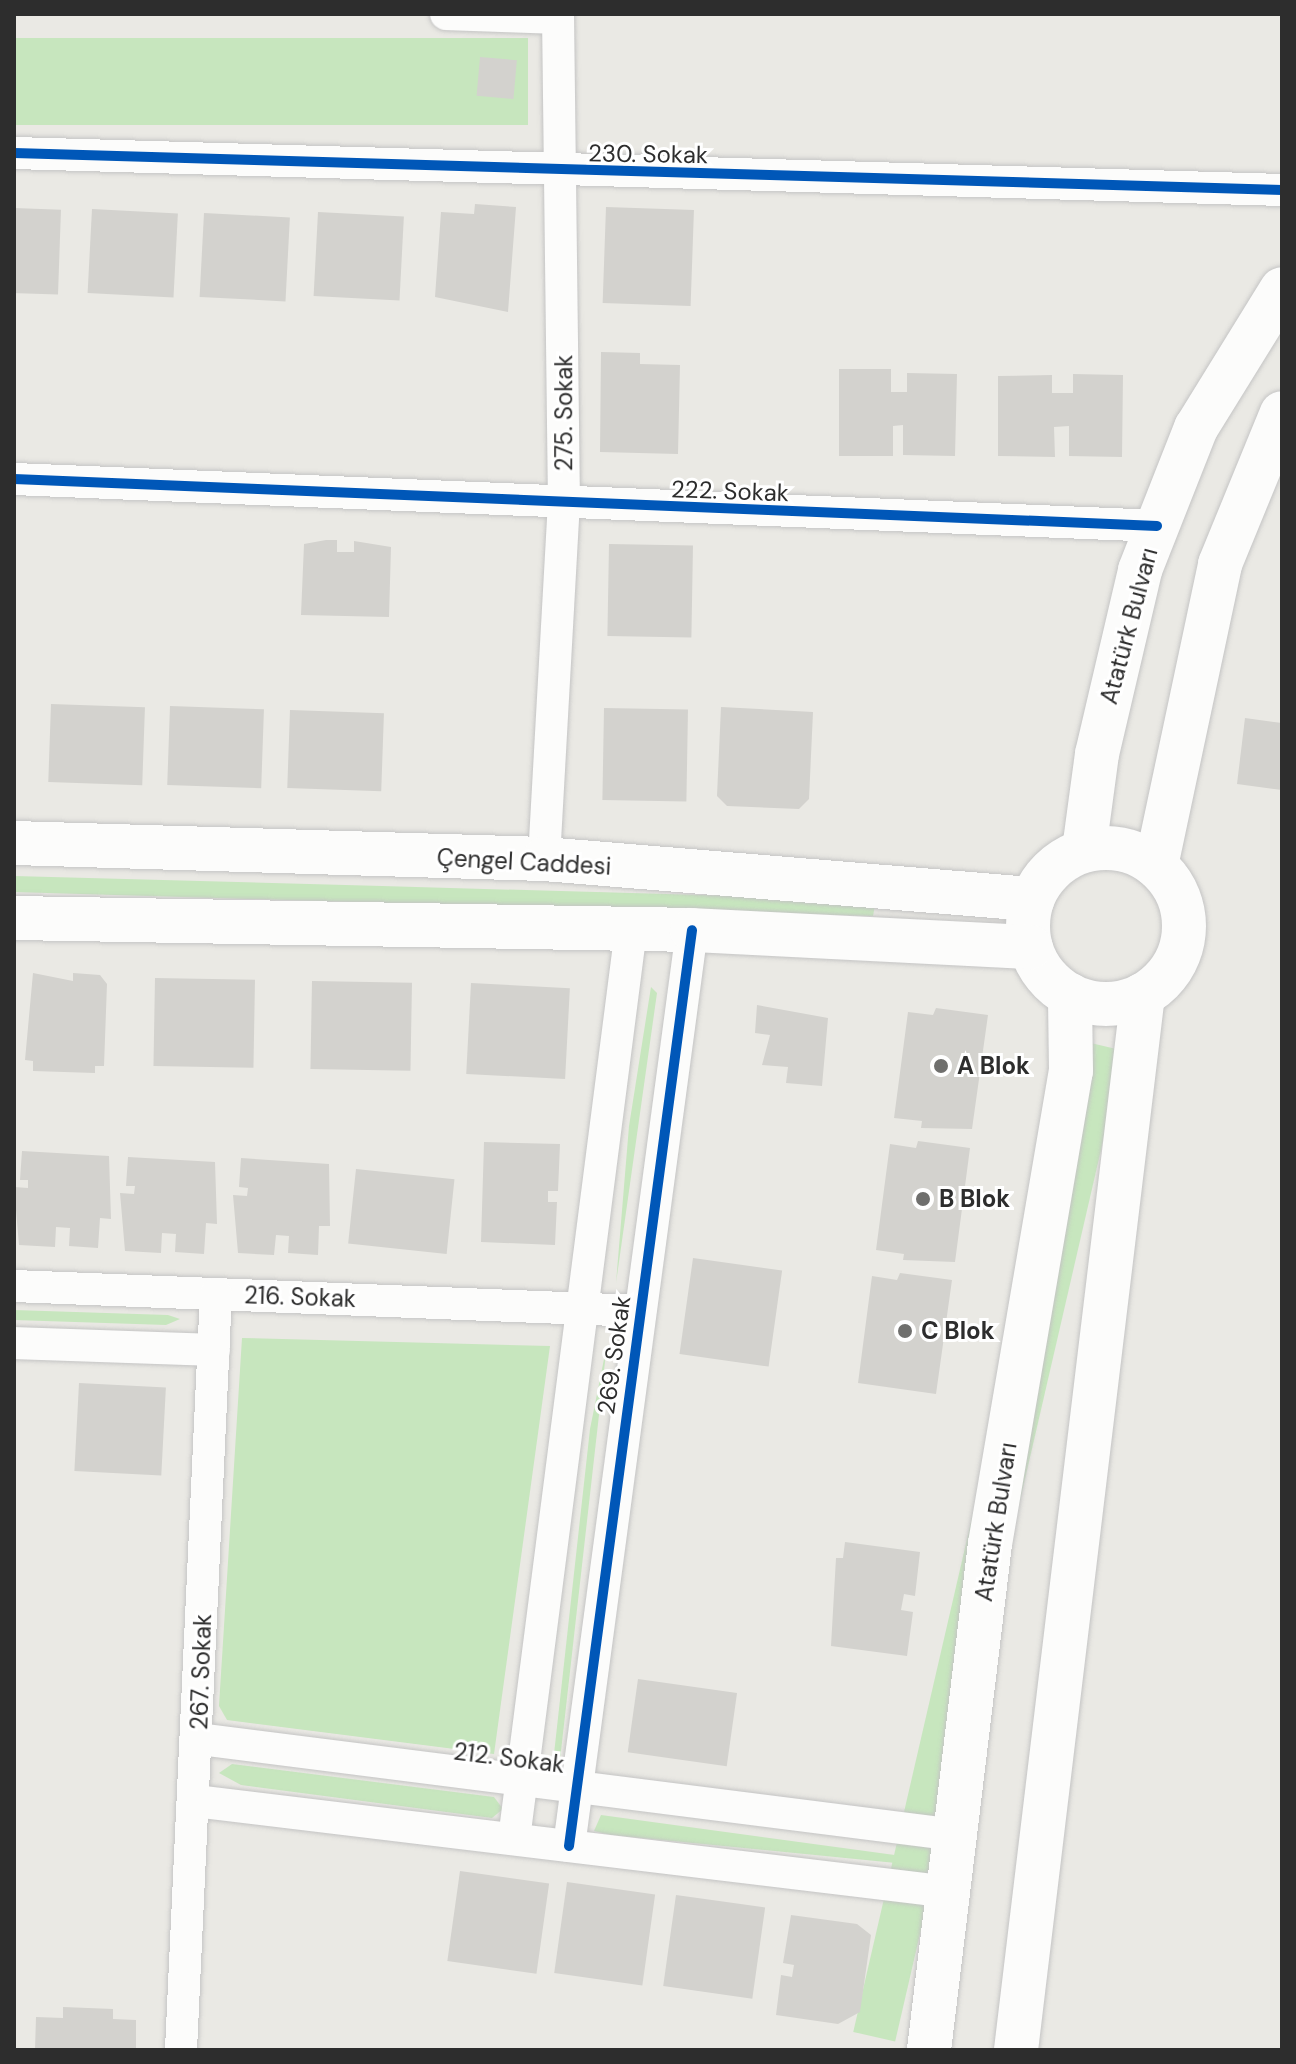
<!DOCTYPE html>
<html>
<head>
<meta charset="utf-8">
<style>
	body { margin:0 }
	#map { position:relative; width:1296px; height:2064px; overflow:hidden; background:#eae9e4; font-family:"DM Sans",sans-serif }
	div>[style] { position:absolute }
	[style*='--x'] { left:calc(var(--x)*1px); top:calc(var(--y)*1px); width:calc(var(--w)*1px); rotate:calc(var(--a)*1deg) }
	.green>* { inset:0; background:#c7e6be; transform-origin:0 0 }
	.building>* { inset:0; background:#d3d2ce; transform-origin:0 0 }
	.roads { filter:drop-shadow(0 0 2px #c4c4c4) drop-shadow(0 0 2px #c4c4c4) }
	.minor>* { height:32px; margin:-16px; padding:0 16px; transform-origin:16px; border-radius:16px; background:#fcfcfb }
	.secondary>* { height:44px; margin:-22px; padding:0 22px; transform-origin:22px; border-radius:22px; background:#fcfcfb }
	.secondary>.ring { margin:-22px; padding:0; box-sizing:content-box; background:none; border:44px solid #fcfcfb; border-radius:50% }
	.cycleway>* { height:10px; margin:-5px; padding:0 5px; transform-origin:5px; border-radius:5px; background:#0057b8 }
	.dots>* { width:22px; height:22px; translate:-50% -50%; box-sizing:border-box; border:4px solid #fff; border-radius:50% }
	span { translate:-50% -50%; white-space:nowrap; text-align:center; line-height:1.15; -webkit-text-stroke:6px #fff; paint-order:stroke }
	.street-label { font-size:24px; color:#2d2d2d }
	.poi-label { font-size:24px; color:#2d2d2d; font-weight:700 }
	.left { translate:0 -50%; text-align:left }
	.frame { position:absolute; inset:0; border:16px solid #2d2d2d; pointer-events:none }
</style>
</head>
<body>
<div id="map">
	<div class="green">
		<i style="left:14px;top:38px;width:514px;height:87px"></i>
		<i style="clip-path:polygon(14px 876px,382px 886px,876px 900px,873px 916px,385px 903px,14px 892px)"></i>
		<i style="clip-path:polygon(651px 987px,657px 993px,616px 1283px,629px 1126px)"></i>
		<i style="left:1082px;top:1041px;width:43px;height:1017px;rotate:13deg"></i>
		<i style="clip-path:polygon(14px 1310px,168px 1315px,180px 1319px,166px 1325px,14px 1320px)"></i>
		<i style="clip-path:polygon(242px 1338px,550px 1346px,494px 1754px,227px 1720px,219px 1706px)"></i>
		<i style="clip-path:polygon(607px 1344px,560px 1760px,553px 1763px,590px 1429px)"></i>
		<i style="clip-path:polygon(232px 1764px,494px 1797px,503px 1809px,492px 1818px,241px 1785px,219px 1773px)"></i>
		<i style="clip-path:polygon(601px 1815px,902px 1856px,906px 1864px,611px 1835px,594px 1831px)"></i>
	</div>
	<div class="building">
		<i style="left:480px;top:57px;width:37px;height:39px;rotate:5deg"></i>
		<i style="clip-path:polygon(475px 204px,516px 207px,508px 312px,435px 297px,441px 212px,474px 214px)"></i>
		<i style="left:606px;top:207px;width:88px;height:96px;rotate:2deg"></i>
		<i style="left:14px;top:208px;width:47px;height:85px;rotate:2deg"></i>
		<i style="left:92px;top:209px;width:86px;height:84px;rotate:3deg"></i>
		<i style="left:318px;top:212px;width:86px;height:84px;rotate:3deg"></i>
		<i style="left:204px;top:213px;width:86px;height:84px;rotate:3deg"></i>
		<i style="clip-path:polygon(601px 352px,640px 353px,640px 364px,680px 365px,678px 454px,600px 452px)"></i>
		<i style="clip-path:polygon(839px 369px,891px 369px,891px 392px,907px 392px,907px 373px,957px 374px,955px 456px,903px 455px,903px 425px,893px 426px,893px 456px,839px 456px)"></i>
		<i style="clip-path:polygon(1073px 374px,1123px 375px,1122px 457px,1069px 456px,1069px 426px,1054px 427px,1055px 457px,998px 456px,998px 376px,1052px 375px,1052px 393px,1073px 393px)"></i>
		<i style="clip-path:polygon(326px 540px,337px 540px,337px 552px,354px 552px,354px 541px,391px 547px,389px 617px,301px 615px,304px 544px)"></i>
		<i style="left:609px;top:544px;width:84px;height:92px;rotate:1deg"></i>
		<i style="left:51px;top:704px;width:94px;height:78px;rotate:2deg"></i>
		<i style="left:170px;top:706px;width:94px;height:79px;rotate:2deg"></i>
		<i style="clip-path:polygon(721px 707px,813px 712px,809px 799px,799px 809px,727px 806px,717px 796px)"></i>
		<i style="left:604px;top:708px;width:84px;height:92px;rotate:1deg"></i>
		<i style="left:290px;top:710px;width:94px;height:78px;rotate:2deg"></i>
		<i style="clip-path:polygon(1245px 718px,1282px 723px,1282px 790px,1237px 784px)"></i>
		<i style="clip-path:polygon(33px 973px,73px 981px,73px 973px,100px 975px,107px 984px,104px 1066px,95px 1066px,95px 1073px,33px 1071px,33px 1061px,25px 1060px)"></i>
		<i style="left:155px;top:978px;width:100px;height:88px;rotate:1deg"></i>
		<i style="left:312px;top:981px;width:100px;height:88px;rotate:1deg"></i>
		<i style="left:471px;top:983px;width:99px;height:91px;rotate:3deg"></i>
		<i style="clip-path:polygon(757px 1005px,828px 1018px,822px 1086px,786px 1083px,788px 1067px,762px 1065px,770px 1035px,755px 1033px)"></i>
		<i style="clip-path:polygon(936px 1008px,988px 1015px,972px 1129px,921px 1128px,922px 1121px,894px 1118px,908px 1012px,933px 1015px)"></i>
		<i style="clip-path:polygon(918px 1141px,970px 1148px,955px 1262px,903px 1260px,904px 1254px,876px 1250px,890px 1144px,916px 1148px)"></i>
		<i style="clip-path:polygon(484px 1142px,560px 1144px,558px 1191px,548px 1191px,548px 1202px,557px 1202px,555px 1245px,481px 1242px)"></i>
		<i style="clip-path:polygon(22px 1151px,109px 1156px,111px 1219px,100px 1218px,98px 1248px,69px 1246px,70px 1228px,56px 1227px,55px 1247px,19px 1245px,14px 1187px,28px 1188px,28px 1180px,20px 1180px)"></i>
		<i style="clip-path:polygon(128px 1157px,215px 1162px,217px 1224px,206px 1223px,204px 1254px,175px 1252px,176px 1234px,162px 1233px,161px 1253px,125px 1251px,120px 1193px,134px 1194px,135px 1186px,126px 1186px)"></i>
		<i style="clip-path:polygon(241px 1158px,329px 1164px,330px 1226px,319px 1226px,318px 1255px,288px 1253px,289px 1236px,276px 1235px,274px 1255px,238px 1253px,233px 1195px,247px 1196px,248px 1188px,239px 1187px)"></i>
		<i style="left:356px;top:1169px;width:99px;height:75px;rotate:6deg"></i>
		<i style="left:693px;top:1258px;width:90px;height:97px;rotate:8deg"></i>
		<i style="clip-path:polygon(900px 1273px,952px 1280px,936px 1394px,858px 1383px,872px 1276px,897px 1280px)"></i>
		<i style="left:79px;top:1383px;width:87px;height:88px;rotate:3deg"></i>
		<i style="clip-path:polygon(845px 1542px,920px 1552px,915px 1596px,904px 1594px,901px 1610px,913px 1612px,907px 1656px,831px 1646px,836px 1558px,843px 1558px)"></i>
		<i style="left:638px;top:1679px;width:100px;height:74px;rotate:8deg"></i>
		<i style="left:460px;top:1871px;width:90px;height:91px;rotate:8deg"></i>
		<i style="left:567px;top:1882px;width:89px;height:92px;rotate:8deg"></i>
		<i style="left:676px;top:1895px;width:90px;height:92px;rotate:8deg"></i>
		<i style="clip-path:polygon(791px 1915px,857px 1924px,871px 1935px,860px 2012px,838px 2024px,776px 2015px,781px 1975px,792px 1977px,794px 1965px,783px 1963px)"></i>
		<i style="clip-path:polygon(63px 2007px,113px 2009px,113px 2019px,136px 2020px,136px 2050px,35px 2050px,36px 2017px,63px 2018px)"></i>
	</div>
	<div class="roads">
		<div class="minor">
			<i style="--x:446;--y:14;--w:112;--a:2"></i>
			<i style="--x:14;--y:153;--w:1269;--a:1.67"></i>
			<i style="--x:14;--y:479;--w:1144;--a:2.35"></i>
			<i style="--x:544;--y:859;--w:355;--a:-86.8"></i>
			<i style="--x:564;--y:505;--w:491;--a:-90.7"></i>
			<i style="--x:14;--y:1286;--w:626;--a:2.29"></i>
			<i style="--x:14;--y:1343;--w:200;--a:2"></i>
			<i style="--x:199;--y:1739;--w:764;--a:7.22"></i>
			<i style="--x:195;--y:1801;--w:759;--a:6.88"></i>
			<i style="--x:514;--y:1839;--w:917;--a:-82.67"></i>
			<i style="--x:569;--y:1846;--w:924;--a:-82.35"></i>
			<i style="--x:181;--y:2050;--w:757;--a:-87.35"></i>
		</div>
		<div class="secondary">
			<i style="--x:14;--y:843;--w:530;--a:1.73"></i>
			<i style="--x:544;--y:859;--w:490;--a:4.7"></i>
			<i class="ring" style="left:1028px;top:848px;width:112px;height:112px"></i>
			<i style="--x:1084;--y:850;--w:97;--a:-82.3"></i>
			<i style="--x:1097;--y:754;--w:189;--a:-76.8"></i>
			<i style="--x:1140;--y:570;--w:153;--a:-68.5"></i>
			<i style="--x:1196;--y:428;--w:163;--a:-58.3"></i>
			<i style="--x:1156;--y:866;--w:309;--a:-78"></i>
			<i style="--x:1220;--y:564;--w:163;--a:-67.7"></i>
			<i style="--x:14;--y:918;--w:678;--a:1.01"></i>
			<i style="--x:692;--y:930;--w:339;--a:2.9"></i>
			<i style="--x:929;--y:2050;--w:510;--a:-83.13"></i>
			<i style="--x:990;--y:1544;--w:480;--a:-80.3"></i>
			<i style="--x:1071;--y:1071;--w:76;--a:-90.8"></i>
			<i style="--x:1016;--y:2050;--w:1063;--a:-83.14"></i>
		</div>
	</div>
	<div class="cycleway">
		<i style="--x:14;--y:153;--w:1269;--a:1.67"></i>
		<i style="--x:14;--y:479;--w:1144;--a:2.35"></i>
		<i style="--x:569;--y:1846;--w:924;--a:-82.35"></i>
	</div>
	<div class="dots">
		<i style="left:941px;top:1066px;background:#6f6f6d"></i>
		<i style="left:923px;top:1199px;background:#6f6f6d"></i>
		<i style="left:905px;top:1331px;background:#6f6f6d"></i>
	</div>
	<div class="street-label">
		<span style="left:648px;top:154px;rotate:1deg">230. Sokak</span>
		<span style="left:564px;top:413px;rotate:-90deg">275. Sokak</span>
		<span style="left:730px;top:491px;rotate:2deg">222. Sokak</span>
		<span style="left:1129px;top:626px;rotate:-75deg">Atatürk Bulvarı</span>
		<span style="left:524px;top:862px;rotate:3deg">Çengel Caddesi</span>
		<span style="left:300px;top:1297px;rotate:2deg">216. Sokak</span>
		<span style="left:614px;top:1355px;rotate:-82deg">269. Sokak</span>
		<span style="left:996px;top:1522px;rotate:-81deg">Atatürk Bulvarı</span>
		<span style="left:201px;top:1672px;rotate:-88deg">267. Sokak</span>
		<span style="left:509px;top:1758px;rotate:7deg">212. Sokak</span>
	</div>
	<div class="poi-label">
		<span class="left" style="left:957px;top:1066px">A Blok</span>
		<span class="left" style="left:939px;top:1199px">B Blok</span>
		<span class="left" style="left:921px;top:1331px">C Blok</span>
	</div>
	<div class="frame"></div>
</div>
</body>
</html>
